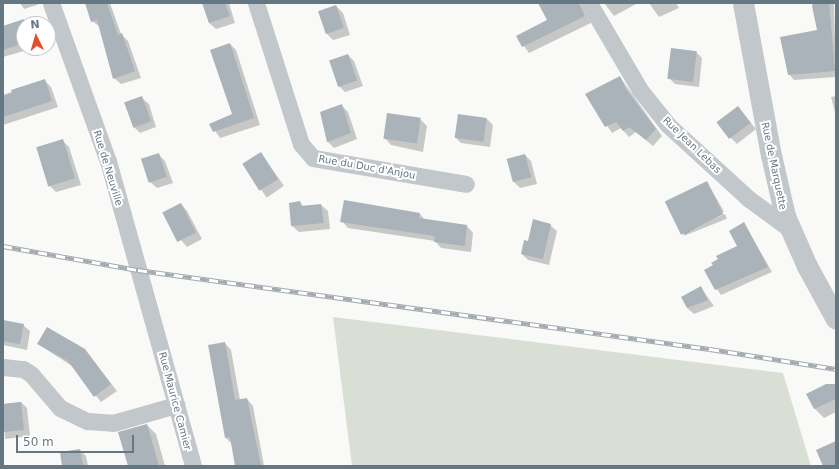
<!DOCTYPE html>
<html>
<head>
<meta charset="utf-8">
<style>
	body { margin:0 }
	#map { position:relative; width:839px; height:469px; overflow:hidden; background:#f9f9f7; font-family:"DejaVu Sans",sans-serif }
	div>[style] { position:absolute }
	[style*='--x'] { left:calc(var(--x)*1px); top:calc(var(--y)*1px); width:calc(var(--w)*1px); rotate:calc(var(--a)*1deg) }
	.green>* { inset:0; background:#dadfd6 }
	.shadow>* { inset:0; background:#0003; transform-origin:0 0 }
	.building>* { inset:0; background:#a9b3b9; transform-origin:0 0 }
	.minor>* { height:17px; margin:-8.5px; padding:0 8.5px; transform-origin:8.5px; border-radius:8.5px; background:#c2c7cb }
	.tertiary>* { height:21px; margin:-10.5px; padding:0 10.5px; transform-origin:10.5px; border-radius:10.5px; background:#c2c7cb }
	.rail>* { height:4.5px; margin-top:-2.25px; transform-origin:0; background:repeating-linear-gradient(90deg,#fff 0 9px,#a3abb1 0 18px); box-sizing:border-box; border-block:1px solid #a3abb1 }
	span { translate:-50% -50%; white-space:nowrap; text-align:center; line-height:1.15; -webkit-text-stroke:4px #fff; paint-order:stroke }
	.street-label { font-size:10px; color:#647783 }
	.frame { position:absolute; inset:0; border:4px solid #647783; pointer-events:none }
	.north { position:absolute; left:16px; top:16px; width:40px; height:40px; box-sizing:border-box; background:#fff; border:1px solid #c1c9cd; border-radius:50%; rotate:355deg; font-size:11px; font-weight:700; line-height:16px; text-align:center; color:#647783 }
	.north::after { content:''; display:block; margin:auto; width:14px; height:18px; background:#e54e2c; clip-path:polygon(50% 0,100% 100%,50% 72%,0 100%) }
	.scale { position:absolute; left:16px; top:435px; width:118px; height:18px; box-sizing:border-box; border:2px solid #647783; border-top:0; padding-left:5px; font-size:12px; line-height:14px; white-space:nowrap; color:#647783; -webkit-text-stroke:3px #fff; paint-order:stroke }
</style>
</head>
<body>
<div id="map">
	<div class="green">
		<i style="clip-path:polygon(333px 317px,783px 373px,811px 466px,352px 466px)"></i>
	</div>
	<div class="shadow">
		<i style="clip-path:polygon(20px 3px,43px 3px,24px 9px)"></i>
		<i style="clip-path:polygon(86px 3px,110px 3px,121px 34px,128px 41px,141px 78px,121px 84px,114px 78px,100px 27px,92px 21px)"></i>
		<i style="clip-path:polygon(203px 3px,229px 3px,235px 23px,216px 29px,209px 23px)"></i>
		<i style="clip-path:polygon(540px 3px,580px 3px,591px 23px,529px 53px,517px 36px,548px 20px)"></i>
		<i style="clip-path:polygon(604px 3px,638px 3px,614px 16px)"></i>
		<i style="clip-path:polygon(649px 3px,676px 3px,679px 8px,659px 17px)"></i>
		<i style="clip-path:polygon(814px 3px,834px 3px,836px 77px,794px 80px,789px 74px,818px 31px)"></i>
		<i style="clip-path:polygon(336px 6px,343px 13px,350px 35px,333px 40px,327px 34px)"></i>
		<i style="clip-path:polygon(24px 20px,29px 24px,24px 24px,24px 48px,34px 48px,3px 57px,3px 27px)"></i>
		<i style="clip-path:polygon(230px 44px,236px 50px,260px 125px,220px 138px,211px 125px,233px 115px)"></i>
		<i style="clip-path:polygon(696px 52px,702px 58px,699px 87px,675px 84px,669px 78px)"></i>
		<i style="clip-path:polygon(348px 55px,354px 61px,363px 86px,345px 92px,339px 86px)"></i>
		<i style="clip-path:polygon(620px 77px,662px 136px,653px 146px,636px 132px,629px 137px,621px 128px,612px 133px,586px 94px)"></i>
		<i style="clip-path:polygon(44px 80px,51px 87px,58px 107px,3px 125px,3px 95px)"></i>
		<i style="clip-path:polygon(836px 96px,836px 116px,831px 97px)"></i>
		<i style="clip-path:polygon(142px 98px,149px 104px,156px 127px,140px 133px,133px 126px)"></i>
		<i style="clip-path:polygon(342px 106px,348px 112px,357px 139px,334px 148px,328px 142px)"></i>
		<i style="clip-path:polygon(738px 107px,756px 129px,737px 144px,731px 138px)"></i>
		<i style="clip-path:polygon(420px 119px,427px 126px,423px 152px,391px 145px,385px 138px)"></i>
		<i style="clip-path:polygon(487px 119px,493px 125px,490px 147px,461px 143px,455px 137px)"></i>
		<i style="clip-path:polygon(62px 140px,69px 147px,81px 185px,56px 192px,50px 186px,38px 151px)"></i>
		<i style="left:261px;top:153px;width:40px;height:21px;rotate:55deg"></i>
		<i style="clip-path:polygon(158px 154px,165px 161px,173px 183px,157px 188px,150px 182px)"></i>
		<i style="clip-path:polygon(525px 155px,531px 161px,537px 184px,520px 188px,514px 182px,508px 159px)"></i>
		<i style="left:707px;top:182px;width:34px;height:45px;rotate:60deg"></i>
		<i style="clip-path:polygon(300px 202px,304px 207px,321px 205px,328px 211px,330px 229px,299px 232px,292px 226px)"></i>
		<i style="clip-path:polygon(181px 204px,187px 211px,202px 239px,187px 247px,181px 240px)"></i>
		<i style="clip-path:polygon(420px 214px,425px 220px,467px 226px,473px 233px,471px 252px,441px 248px,435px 241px,348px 228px,342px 221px)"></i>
		<i style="left:725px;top:214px;width:5px;height:46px;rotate:68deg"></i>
		<i style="clip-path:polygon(744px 223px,772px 272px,721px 295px,705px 271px,738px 246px)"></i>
		<i style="clip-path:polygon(550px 225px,557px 231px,549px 265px,528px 260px,522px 254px)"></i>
		<i style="clip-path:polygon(701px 288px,714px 306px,694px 314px,687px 308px)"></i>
		<i style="clip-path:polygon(3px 321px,23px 325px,30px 331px,27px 350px,3px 345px)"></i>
		<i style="clip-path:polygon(225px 343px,231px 350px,240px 400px,247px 399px,253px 406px,264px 466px,236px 466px,232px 444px,226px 438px)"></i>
		<i style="clip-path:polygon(38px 344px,85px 350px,117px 391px,101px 402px,72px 366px)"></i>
		<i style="clip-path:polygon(836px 385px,836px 412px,824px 418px,814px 408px)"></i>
		<i style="clip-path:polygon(21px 402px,27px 408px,30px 436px,5px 439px,3px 404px)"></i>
		<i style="clip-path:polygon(147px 425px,156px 434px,165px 466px,129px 466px)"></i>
		<i style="clip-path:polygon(80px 450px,86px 456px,88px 466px,63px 466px)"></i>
	</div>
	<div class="building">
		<i style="clip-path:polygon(85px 3px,107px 3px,118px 35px,122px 33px,135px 71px,113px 79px,97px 20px,91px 22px)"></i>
		<i style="clip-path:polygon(202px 3px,225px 3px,230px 16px,209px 23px)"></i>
		<i style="clip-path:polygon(538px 3px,579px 3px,585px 16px,522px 47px,516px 36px,547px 20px)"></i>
		<i style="clip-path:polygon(813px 3px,829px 3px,835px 71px,788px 75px,780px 37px,817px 30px,812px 6px)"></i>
		<i style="left:336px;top:5px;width:24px;height:19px;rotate:71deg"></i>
		<i style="clip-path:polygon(24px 19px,24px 43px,3px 50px,3px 26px)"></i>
		<i style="clip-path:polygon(230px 43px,254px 118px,213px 132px,209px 124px,232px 114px,210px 50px)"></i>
		<i style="left:671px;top:48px;width:26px;height:31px;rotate:7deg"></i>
		<i style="left:348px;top:54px;width:28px;height:20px;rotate:71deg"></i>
		<i style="clip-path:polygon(620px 76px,626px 89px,656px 129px,646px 140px,629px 127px,623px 131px,616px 122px,605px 127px,585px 94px)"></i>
		<i style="clip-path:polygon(45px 79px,52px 101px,3px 117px,3px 96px,12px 93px,11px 90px)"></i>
		<i style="left:142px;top:96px;width:27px;height:19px;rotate:70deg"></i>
		<i style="clip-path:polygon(342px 104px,351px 133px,327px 142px,320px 112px)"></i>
		<i style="left:738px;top:106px;width:21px;height:27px;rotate:53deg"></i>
		<i style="left:387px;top:113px;width:34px;height:26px;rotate:8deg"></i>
		<i style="left:458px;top:114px;width:29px;height:24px;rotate:8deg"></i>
		<i style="left:63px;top:139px;width:41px;height:28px;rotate:73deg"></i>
		<i style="left:261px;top:152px;width:32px;height:22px;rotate:58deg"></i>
		<i style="left:159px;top:153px;width:25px;height:19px;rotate:72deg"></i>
		<i style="left:525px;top:154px;width:24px;height:19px;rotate:75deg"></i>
		<i style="left:707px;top:181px;width:37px;height:47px;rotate:64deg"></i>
		<i style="clip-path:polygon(344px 200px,420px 213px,419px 218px,467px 225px,465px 246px,434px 242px,435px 236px,340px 222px)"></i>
		<i style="clip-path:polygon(300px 201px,301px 206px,321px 204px,324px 223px,291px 226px,289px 203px)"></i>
		<i style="left:181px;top:203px;width:33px;height:21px;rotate:63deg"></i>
		<i style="clip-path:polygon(533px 219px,551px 224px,543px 259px,521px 254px,524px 240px,528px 241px)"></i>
		<i style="clip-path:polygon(744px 222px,768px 267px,715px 290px,704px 270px,713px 265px,711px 263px,718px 259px,716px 256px,737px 246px,729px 231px)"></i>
		<i style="clip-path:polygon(701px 286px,708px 300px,687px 308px,681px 297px)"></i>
		<i style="clip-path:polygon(3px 320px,24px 324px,20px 344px,3px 341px)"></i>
		<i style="clip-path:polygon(47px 327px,85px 349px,111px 384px,94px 397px,68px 361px,37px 344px)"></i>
		<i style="clip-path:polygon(225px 342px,235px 400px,247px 398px,261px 466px,235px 466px,230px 437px,225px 438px,208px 345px)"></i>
		<i style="clip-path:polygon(826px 384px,836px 384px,836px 399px,814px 409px,806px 394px)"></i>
		<i style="clip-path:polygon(21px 402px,24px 430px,3px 432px,3px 404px)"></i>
		<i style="clip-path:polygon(147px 424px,159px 466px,128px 466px,118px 432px)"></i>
		<i style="clip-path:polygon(836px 441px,836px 466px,823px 466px,816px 450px)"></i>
		<i style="clip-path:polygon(80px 449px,83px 466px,62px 466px,60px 452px)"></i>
	</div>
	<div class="minor">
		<i style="--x:51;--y:3;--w:168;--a:70.2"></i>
		<i style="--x:108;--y:161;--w:317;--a:74.4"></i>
		<i style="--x:256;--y:3;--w:148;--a:72.3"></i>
		<i style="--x:301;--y:144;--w:18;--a:49"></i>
		<i style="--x:313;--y:158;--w:155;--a:9.6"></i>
		<i style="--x:589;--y:3;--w:101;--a:59.6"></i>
		<i style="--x:640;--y:90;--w:45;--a:51.3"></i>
		<i style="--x:668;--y:125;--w:110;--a:42.4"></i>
		<i style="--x:749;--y:199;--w:51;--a:36.2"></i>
		<i style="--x:3;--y:367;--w:20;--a:6"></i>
		<i style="--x:23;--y:369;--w:9;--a:32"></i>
		<i style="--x:31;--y:374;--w:45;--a:49.5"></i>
		<i style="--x:60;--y:408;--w:30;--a:26"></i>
		<i style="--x:87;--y:421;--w:26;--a:4"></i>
		<i style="--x:113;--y:423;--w:66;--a:-15.9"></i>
	</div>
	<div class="tertiary">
		<i style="--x:743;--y:3;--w:155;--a:79.6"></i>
		<i style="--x:771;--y:155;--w:63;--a:77.1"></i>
		<i style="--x:785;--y:216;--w:55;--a:66.3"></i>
		<i style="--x:807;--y:266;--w:60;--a:61.3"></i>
	</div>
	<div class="rail">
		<i style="--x:3;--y:246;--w:137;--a:10.1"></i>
		<i style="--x:138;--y:270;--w:577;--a:7.86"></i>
		<i style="--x:710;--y:349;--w:128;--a:9"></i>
	</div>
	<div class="street-label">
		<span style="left:692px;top:145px;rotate:44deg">Rue Jean Lebas</span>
		<span style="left:774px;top:166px;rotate:78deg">Rue de Marquette</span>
		<span style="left:367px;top:167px;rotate:10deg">Rue du Duc d'Anjou</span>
		<span style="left:108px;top:168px;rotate:73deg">Rue de Neuville</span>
		<span style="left:175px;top:401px;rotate:75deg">Rue Maurice Camier</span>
	</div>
	<div class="frame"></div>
	<div class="north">N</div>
	<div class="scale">50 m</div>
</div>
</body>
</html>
